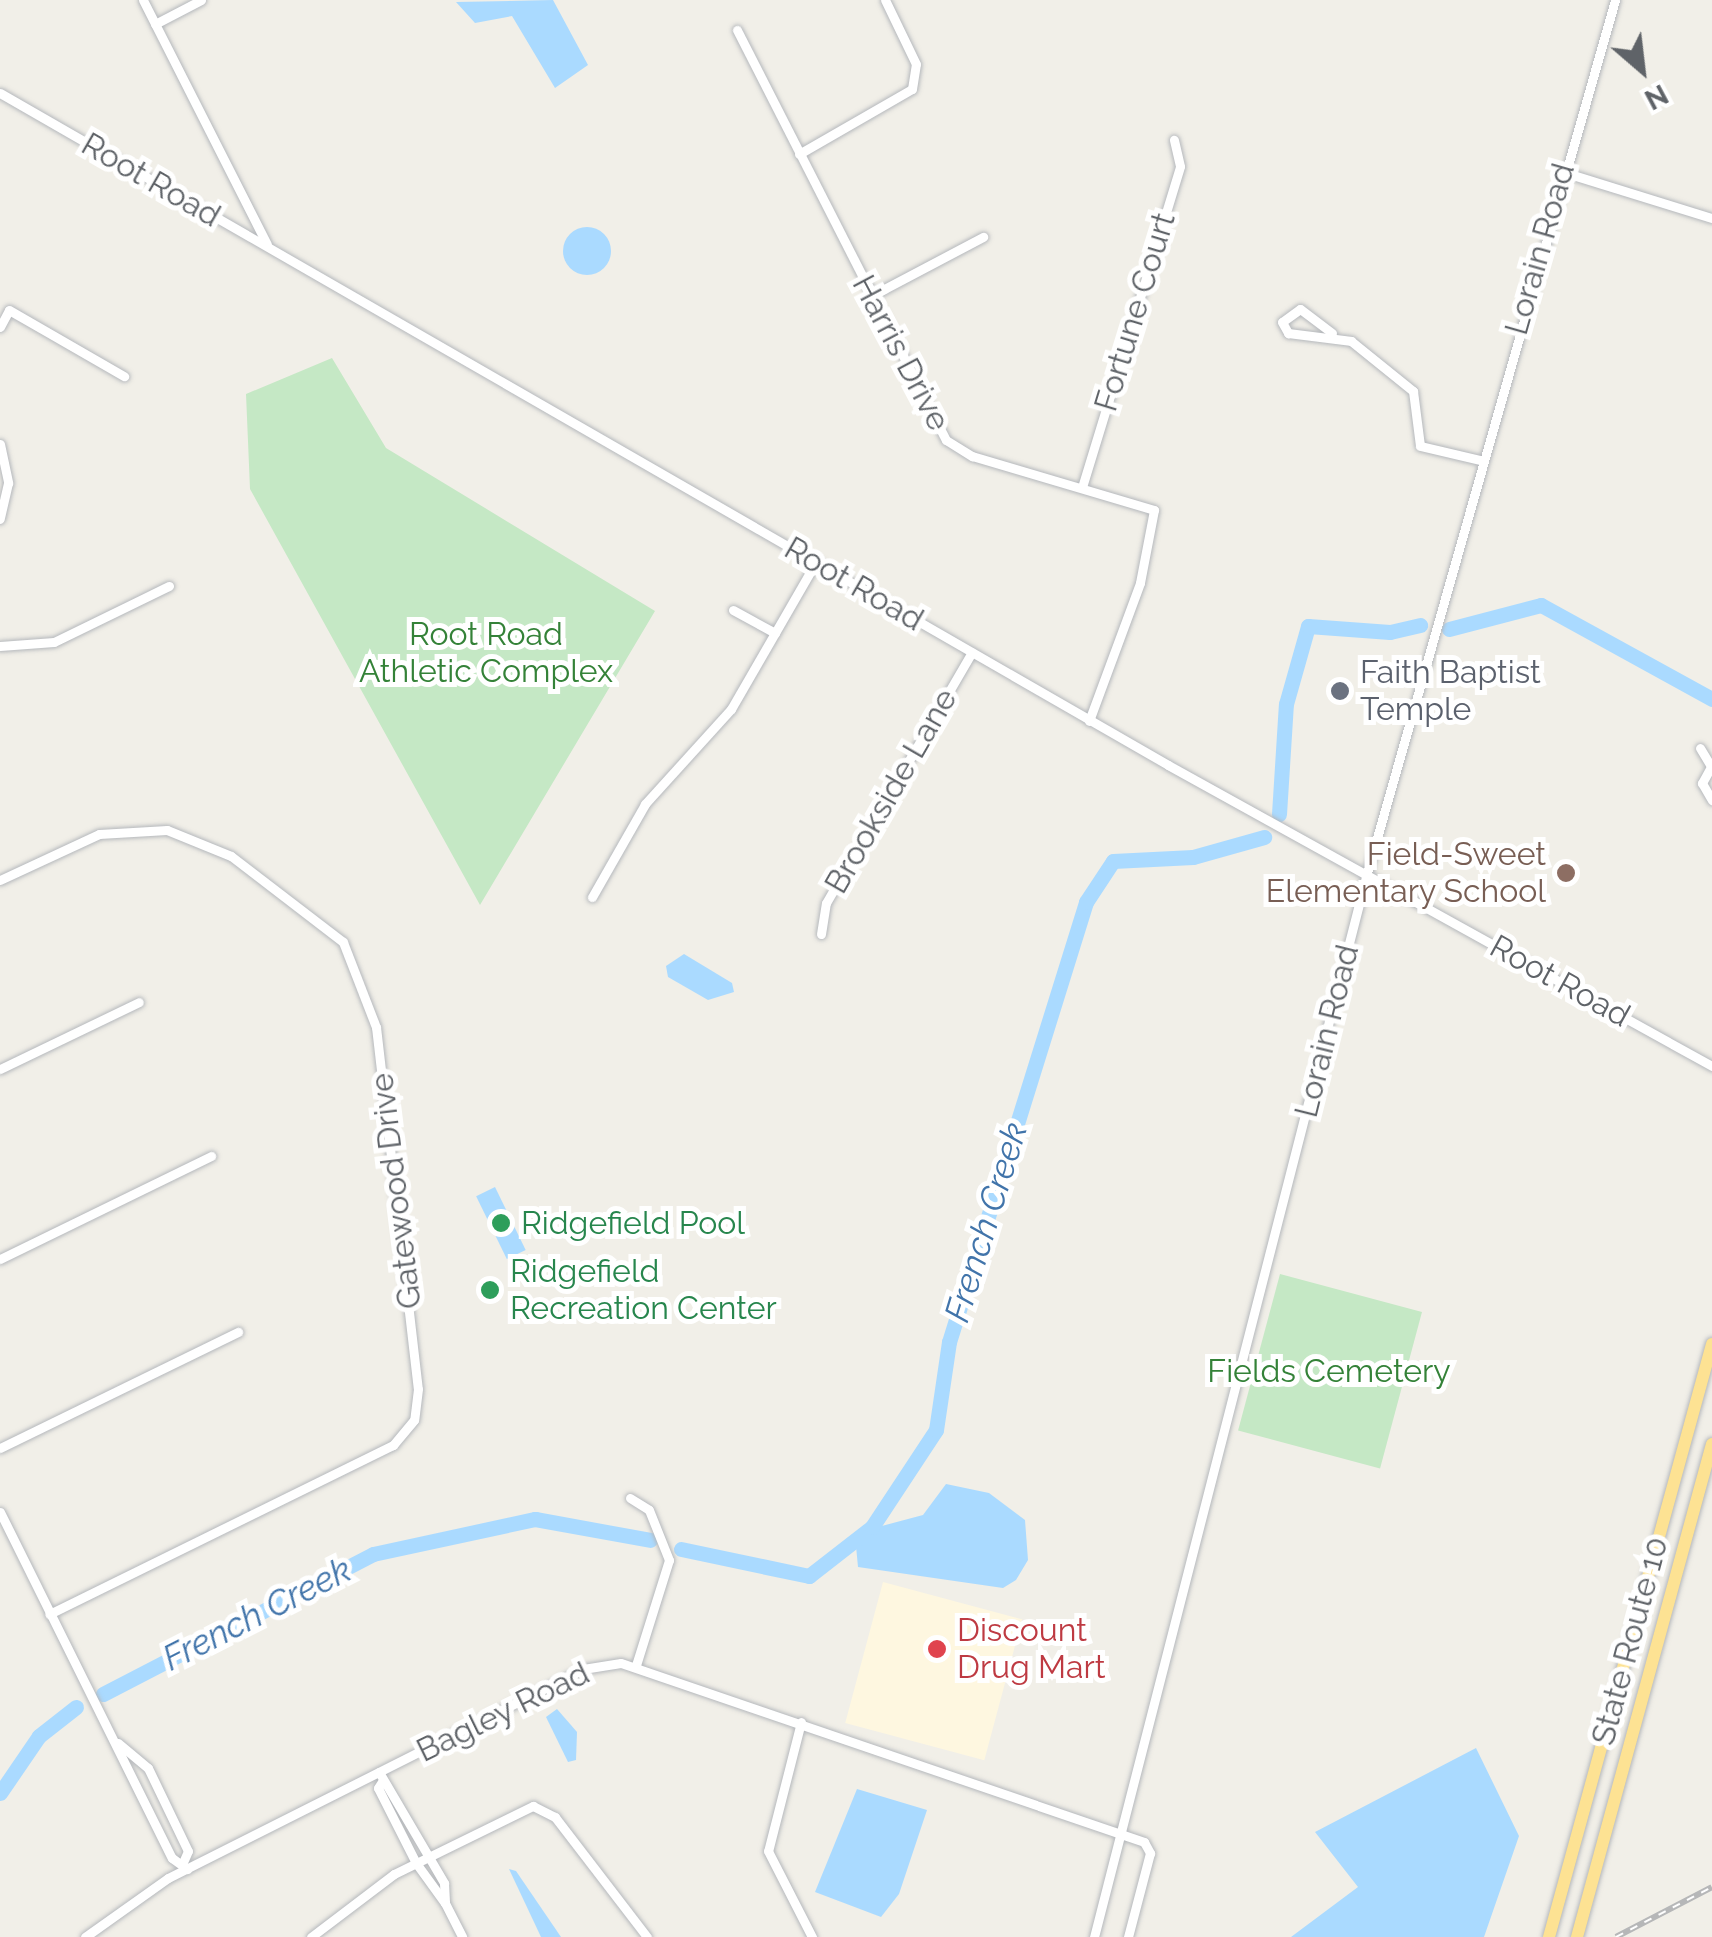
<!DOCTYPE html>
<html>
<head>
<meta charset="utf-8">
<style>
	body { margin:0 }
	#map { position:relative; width:1712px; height:1937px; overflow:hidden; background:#f1efe8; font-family:Raleway,sans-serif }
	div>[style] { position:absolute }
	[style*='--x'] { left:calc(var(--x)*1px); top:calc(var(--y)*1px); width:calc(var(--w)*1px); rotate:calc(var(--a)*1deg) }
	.commercial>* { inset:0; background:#fef7e0; transform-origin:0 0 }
	.green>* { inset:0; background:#c5e8c5; transform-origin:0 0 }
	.water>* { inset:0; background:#aadaff; transform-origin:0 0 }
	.round { border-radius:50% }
	.river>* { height:15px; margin:-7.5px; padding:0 7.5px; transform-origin:7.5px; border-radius:7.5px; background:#aadaff }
	.roads { filter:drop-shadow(0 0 2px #b5b8bc) drop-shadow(0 0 2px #b5b8bc) }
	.minor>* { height:9px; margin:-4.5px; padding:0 4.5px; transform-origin:4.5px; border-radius:4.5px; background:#fff }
	.highway>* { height:12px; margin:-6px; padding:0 6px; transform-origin:6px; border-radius:6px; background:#fde293 }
	.rail>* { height:6px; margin-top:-3px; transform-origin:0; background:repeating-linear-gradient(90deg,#fff 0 8px,#b6b7b8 0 16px); box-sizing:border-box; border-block:2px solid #b6b7b8 }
	.dots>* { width:28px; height:28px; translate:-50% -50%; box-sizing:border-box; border:5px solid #fff; border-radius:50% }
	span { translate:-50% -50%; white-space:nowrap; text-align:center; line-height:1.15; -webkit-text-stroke:10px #fff; paint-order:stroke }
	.street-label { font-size:32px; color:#5f6368 }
	.park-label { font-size:32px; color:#348238 }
	.worship-label { font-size:32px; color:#5b616d }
	.left { translate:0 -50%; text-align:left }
	.education-label { font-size:32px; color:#785e54 }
	.right { translate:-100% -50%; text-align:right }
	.leisure-label { font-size:32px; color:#27864d }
	.health-label { font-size:32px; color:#be3a42 }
	.water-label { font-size:35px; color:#4174aa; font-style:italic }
	.north { position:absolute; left:1592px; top:20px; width:100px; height:100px; -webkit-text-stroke:8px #fff; paint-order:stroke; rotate:152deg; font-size:28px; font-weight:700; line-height:40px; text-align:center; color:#5f6368 }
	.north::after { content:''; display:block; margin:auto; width:35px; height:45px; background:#5f6368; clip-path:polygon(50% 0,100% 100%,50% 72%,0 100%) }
</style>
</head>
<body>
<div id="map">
	<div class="commercial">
		<i style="left:883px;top:1582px;width:144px;height:146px;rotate:15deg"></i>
	</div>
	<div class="green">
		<i style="clip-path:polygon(332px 358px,386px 448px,655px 611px,480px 905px,250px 489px,246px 394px)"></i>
		<i style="left:1280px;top:1274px;width:147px;height:162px;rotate:15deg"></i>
	</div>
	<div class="water">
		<i style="clip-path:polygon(553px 0,588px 65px,555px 88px,512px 16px,475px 23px,456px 2px)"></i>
		<i class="round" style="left:563px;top:227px;width:48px;height:48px"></i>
		<i style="clip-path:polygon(684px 954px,732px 983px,734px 992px,708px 1000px,668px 977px,666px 966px)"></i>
		<i style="left:495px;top:1187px;width:70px;height:21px;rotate:64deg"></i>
		<i style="clip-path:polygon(946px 1484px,989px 1493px,1025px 1520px,1028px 1560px,1016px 1580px,1003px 1588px,858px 1567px,856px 1546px,878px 1527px,923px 1515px)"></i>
		<i style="clip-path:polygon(557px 1709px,577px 1732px,576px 1760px,568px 1762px,546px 1717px)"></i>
		<i style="clip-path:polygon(1476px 1748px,1519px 1836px,1484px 1937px,1291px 1937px,1358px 1887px,1315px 1832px)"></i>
		<i style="clip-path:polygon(857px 1789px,927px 1810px,899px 1894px,881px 1917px,815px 1892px)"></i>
		<i style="clip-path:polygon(509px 1869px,516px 1871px,561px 1937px,541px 1937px)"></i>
	</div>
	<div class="river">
		<i style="--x:1449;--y:629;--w:95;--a:-14.6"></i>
		<i style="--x:1541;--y:605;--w:195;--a:28.8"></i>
		<i style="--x:1279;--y:814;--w:110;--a:-86.4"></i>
		<i style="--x:1286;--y:704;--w:81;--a:-74.2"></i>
		<i style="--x:1308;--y:626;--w:82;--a:4.2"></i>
		<i style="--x:1390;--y:632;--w:31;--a:-13"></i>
		<i style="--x:681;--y:1549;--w:131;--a:11.9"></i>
		<i style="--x:809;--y:1576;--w:80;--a:-37.9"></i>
		<i style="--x:872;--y:1527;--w:116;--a:-56.6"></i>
		<i style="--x:936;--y:1430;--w:89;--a:-81.6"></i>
		<i style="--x:949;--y:1342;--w:461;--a:-72.7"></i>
		<i style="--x:1086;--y:902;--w:49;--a:-56.6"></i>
		<i style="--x:1113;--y:861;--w:80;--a:-2.9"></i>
		<i style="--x:1193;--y:857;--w:74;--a:-15.7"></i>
		<i style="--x:103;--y:1694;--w:304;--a:-27.4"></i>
		<i style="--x:373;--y:1554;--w:166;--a:-12.2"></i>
		<i style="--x:535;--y:1519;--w:117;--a:10.3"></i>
		<i style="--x:0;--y:1793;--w:69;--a:-55.6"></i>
		<i style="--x:39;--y:1736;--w:47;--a:-38.1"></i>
	</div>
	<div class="roads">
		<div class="minor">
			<i style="--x:143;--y:0;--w:274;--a:63.1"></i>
			<i style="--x:155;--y:24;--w:52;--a:-27.6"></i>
			<i style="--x:737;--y:30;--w:460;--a:63"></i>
			<i style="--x:946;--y:440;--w:31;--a:32"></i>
			<i style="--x:972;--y:456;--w:190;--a:16.5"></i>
			<i style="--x:1154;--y:510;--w:74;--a:100.9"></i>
			<i style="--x:1140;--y:583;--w:147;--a:110.3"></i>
			<i style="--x:0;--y:93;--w:1348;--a:29.91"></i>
			<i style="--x:1168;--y:765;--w:622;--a:28.96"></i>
			<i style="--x:799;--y:154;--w:130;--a:-29.9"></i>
			<i style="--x:912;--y:89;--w:25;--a:-81"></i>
			<i style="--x:916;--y:64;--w:71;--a:-115.8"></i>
			<i style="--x:1563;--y:172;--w:156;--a:17.2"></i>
			<i style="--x:871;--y:296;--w:127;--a:-27.8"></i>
			<i style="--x:0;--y:327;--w:19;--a:-62"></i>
			<i style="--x:9;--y:310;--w:133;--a:29.9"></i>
			<i style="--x:1332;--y:333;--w:40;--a:-143"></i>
			<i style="--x:1300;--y:309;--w:22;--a:144"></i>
			<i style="--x:1282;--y:322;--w:13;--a:61"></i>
			<i style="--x:1288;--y:333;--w:64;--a:7.2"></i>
			<i style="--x:1351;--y:341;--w:80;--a:38.9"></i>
			<i style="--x:1413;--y:391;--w:55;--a:82.7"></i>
			<i style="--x:1420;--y:446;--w:62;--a:13.1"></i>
			<i style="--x:0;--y:444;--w:40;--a:78"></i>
			<i style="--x:8;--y:483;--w:37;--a:103"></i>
			<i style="--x:1083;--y:484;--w:332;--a:-73"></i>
			<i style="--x:1180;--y:166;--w:27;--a:-103"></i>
			<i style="--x:733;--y:610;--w:48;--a:28.7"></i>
			<i style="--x:0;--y:646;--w:54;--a:-4.2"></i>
			<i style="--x:54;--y:642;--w:128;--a:-26"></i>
			<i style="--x:1700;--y:748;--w:21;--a:59"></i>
			<i style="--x:1712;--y:765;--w:21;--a:119"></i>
			<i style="--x:1702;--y:783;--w:20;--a:60"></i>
			<i style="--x:0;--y:880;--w:109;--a:-24.9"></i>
			<i style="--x:99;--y:834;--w:68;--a:-3.4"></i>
			<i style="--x:167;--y:830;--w:69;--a:22.1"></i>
			<i style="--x:231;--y:856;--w:141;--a:37.5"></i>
			<i style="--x:343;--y:942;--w:91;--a:68.8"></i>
			<i style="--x:376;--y:1027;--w:364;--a:83.4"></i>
			<i style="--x:418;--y:1389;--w:31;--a:97"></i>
			<i style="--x:414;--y:1420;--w:33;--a:130"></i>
			<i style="--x:393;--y:1445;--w:383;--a:153.8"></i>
			<i style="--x:592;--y:897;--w:107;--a:-60.3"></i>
			<i style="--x:645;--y:804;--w:128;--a:-47.8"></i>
			<i style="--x:731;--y:709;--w:170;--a:-60"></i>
			<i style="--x:821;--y:934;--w:31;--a:-81"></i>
			<i style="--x:826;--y:903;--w:290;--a:-59.8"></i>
			<i style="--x:0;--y:1069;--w:154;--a:-25.7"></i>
			<i style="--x:0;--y:1259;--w:235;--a:-26"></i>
			<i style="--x:0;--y:1448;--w:265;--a:-26"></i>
			<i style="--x:630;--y:1498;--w:22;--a:32"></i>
			<i style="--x:649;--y:1510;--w:54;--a:68.2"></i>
			<i style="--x:669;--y:1560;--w:110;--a:107.4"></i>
			<i style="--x:0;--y:1512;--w:386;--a:63.6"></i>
			<i style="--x:172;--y:1858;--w:19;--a:36"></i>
			<i style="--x:801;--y:1722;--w:133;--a:104.3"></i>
			<i style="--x:768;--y:1851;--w:97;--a:62.9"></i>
			<i style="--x:118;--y:1743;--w:39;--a:40"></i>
			<i style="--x:148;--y:1768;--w:92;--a:64.3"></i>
			<i style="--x:188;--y:1851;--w:12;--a:114"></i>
			<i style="--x:379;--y:1772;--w:129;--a:59.6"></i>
			<i style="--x:444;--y:1883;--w:20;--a:87"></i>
			<i style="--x:445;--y:1903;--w:49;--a:-125.9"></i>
			<i style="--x:416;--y:1863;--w:84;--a:-116.9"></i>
			<i style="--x:378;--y:1788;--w:9;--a:-58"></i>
			<i style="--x:445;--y:1903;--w:38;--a:63"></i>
			<i style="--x:85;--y:1937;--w:102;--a:-35.4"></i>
			<i style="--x:168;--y:1878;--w:465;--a:-26.7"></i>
			<i style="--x:583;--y:1669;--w:38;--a:-9"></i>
			<i style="--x:621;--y:1663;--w:553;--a:18.89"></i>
			<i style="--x:1144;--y:1842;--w:13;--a:61"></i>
			<i style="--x:1150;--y:1853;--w:87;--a:104.7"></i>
			<i style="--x:311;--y:1937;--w:104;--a:-37.2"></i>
			<i style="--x:394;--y:1874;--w:155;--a:-26.1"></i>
			<i style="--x:533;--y:1806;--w:25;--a:27"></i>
			<i style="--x:555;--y:1817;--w:151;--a:52.5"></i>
			<i style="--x:1094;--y:1937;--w:1098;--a:-75.61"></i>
			<i style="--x:1367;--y:873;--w:908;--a:-74.14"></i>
		</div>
		<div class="highway">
			<i style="--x:1549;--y:1937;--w:615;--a:-74.63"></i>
			<i style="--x:1577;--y:1937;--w:511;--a:-74.69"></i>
		</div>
	</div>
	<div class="rail">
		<i style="--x:1616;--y:1937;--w:108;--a:-27.5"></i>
	</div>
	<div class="dots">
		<i style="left:1340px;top:691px;background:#6b7280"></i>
		<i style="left:1566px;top:873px;background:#8d6e63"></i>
		<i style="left:501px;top:1223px;background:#2e9e5b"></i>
		<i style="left:490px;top:1290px;background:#2e9e5b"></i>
		<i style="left:937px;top:1649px;background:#e0444e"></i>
	</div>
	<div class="street-label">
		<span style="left:151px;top:180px;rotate:30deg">Root Road</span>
		<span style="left:1540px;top:249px;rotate:-74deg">Lorain Road</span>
		<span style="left:1135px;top:312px;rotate:-73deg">Fortune Court</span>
		<span style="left:901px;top:353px;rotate:62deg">Harris Drive</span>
		<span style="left:854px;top:584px;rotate:30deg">Root Road</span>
		<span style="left:891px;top:791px;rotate:-60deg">Brookside Lane</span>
		<span style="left:1560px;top:981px;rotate:29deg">Root Road</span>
		<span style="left:1327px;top:1031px;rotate:-76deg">Lorain Road</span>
		<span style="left:396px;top:1191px;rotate:-97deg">Gatewood Drive</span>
		<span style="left:1630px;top:1641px;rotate:-75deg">State Route 10</span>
		<span style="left:503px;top:1712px;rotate:-26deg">Bagley Road</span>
	</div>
	<div class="park-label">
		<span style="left:486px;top:653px">Root Road<br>Athletic Complex</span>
		<span style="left:1329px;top:1371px">Fields Cemetery</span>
	</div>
	<div class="worship-label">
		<span class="left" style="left:1360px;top:691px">Faith Baptist<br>Temple</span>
	</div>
	<div class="education-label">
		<span class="right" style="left:1546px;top:873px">Field-Sweet<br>Elementary School</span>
	</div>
	<div class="leisure-label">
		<span class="left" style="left:521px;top:1223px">Ridgefield Pool</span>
		<span class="left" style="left:510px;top:1290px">Ridgefield<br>Recreation Center</span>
	</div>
	<div class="health-label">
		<span class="left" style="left:957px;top:1649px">Discount<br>Drug Mart</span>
	</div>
	<div class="water-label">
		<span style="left:986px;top:1222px;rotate:-73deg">French Creek</span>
		<span style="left:257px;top:1614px;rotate:-27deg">French Creek</span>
	</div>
	<div class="north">N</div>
</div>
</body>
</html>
